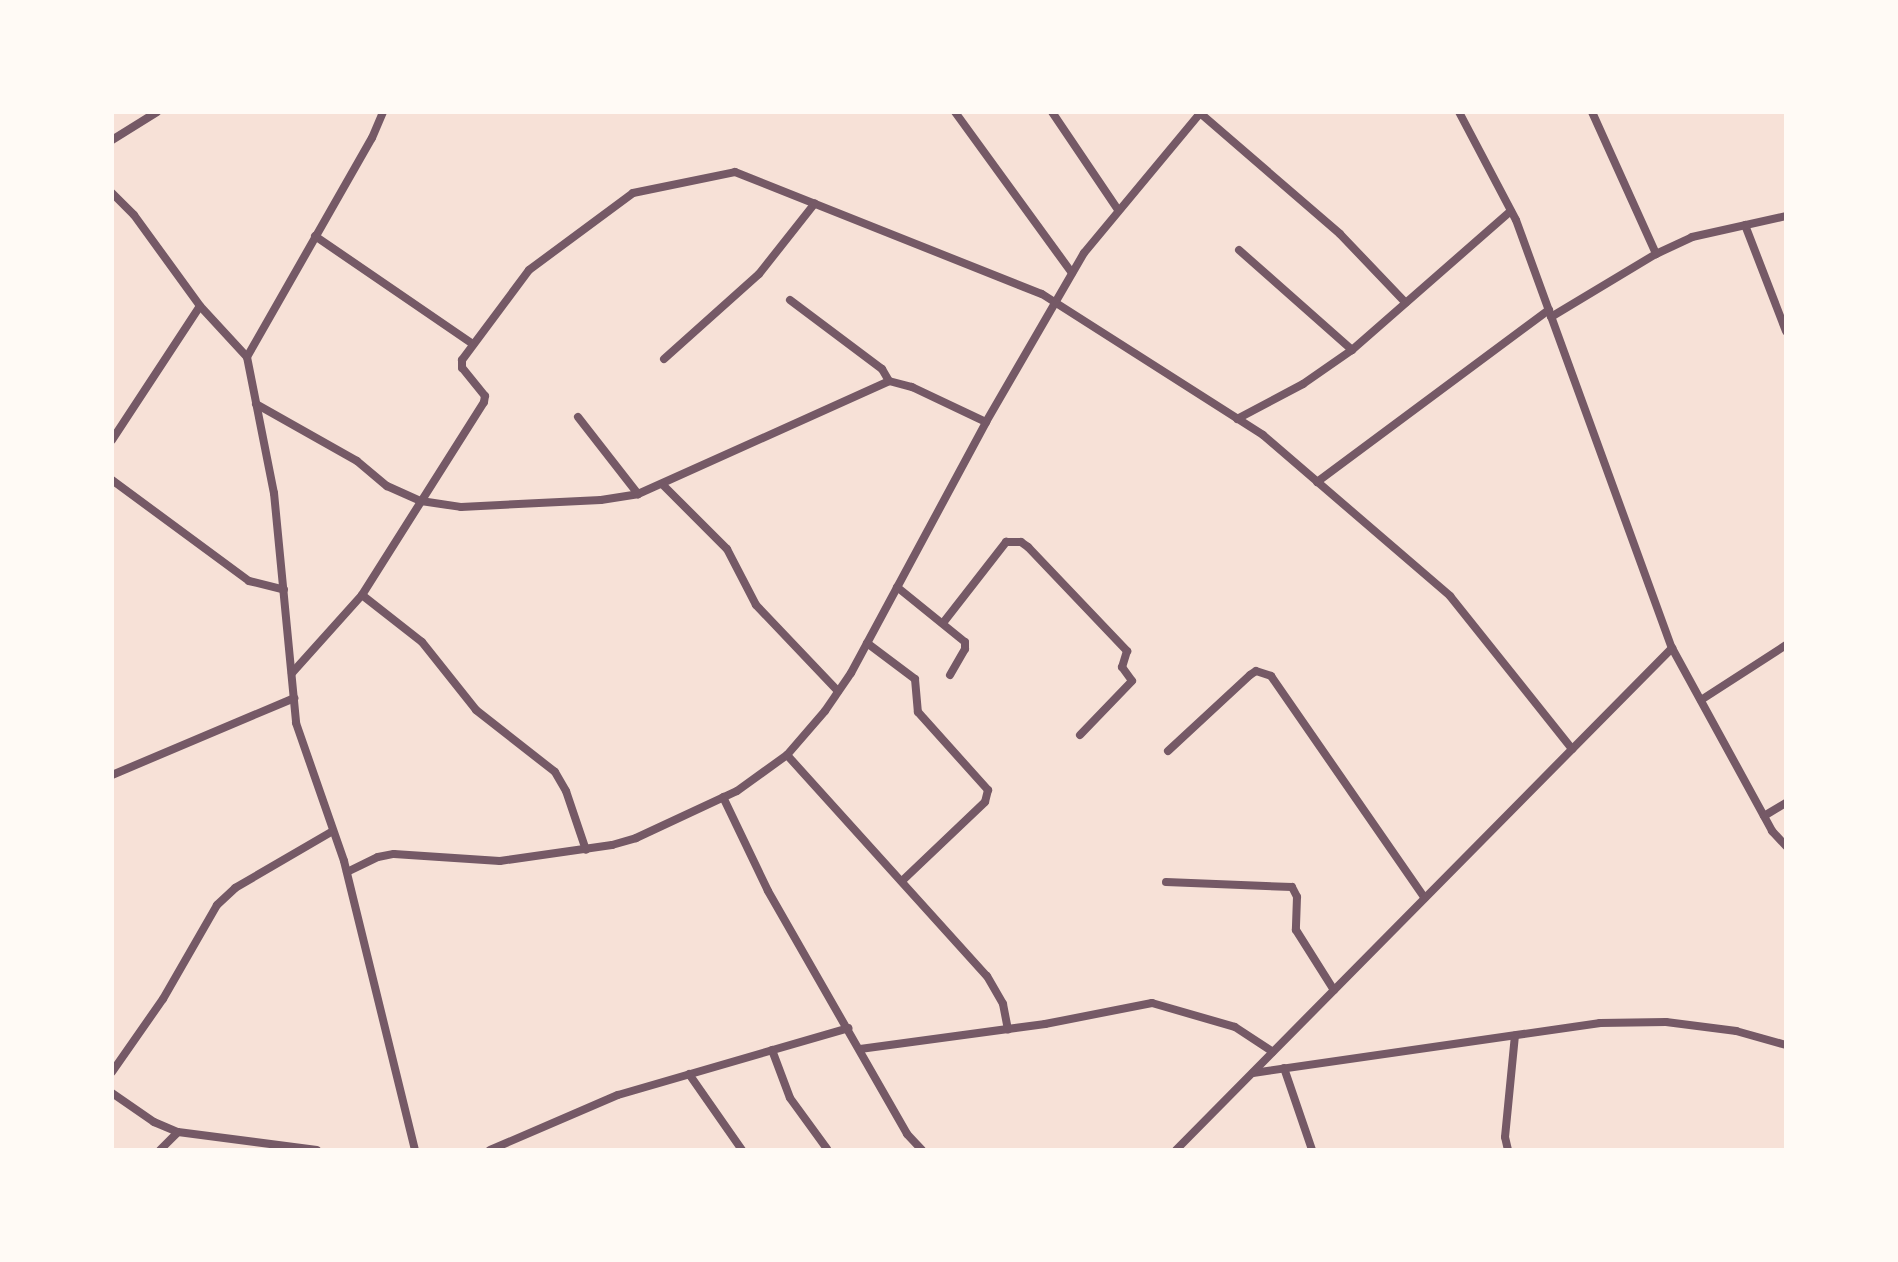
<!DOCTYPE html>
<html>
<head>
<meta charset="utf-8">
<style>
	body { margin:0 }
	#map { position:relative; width:1898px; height:1262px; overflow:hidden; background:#f7e1d7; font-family:Merriweather,serif }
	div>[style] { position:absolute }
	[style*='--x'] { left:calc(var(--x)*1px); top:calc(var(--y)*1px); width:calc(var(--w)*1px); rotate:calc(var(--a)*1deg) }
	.minor>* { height:8px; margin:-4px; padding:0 4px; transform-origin:4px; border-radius:4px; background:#755966 }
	span { translate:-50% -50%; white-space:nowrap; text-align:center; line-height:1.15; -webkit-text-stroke:6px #fffaf5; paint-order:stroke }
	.frame { position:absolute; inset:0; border:114px solid #fffaf5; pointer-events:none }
</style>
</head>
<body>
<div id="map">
	<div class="minor">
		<i style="--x:955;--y:112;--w:199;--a:54"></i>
		<i style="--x:1052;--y:112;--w:118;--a:56"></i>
		<i style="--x:1459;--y:112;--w:122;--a:62.2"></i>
		<i style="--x:1516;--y:220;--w:456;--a:70"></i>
		<i style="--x:1672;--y:648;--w:209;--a:61.3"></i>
		<i style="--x:1772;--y:831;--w:21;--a:47"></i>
		<i style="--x:1592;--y:112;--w:156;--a:65.7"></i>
		<i style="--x:1200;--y:113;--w:185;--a:40.8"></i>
		<i style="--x:1340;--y:234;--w:95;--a:46.3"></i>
		<i style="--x:112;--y:140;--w:53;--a:-31.9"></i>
		<i style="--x:112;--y:193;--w:31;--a:45"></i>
		<i style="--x:134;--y:215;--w:112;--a:54"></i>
		<i style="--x:200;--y:306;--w:69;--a:47.3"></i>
		<i style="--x:247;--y:357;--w:139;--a:78.8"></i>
		<i style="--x:274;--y:493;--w:231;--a:84.5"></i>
		<i style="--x:296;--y:723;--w:146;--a:70.8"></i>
		<i style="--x:344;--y:861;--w:298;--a:76.2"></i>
		<i style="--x:1745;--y:225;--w:114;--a:68.9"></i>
		<i style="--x:315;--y:236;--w:189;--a:34.4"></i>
		<i style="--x:1239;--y:250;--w:151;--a:41.5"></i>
		<i style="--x:790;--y:300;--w:115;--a:36.9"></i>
		<i style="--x:882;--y:369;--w:14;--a:60"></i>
		<i style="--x:1551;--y:317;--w:122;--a:-31"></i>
		<i style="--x:1656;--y:254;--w:40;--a:-25"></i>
		<i style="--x:1692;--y:237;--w:96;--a:-12.6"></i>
		<i style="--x:247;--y:357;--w:252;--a:-60.3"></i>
		<i style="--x:372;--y:138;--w:28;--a:-67"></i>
		<i style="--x:664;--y:359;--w:127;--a:-41.8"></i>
		<i style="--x:759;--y:274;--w:90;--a:-51.7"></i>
		<i style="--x:256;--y:404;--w:116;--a:29.4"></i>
		<i style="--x:357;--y:461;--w:39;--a:40"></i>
		<i style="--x:387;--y:486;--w:37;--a:24"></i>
		<i style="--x:421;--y:501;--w:40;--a:8.5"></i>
		<i style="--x:461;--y:507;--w:140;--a:-2.9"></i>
		<i style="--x:601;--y:500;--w:37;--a:-9"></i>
		<i style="--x:638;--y:494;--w:275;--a:-24.2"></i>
		<i style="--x:889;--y:381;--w:24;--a:15"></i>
		<i style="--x:912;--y:387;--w:82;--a:25.3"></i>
		<i style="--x:578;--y:417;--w:98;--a:52.1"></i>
		<i style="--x:1237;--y:419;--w:75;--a:-27.9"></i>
		<i style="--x:1303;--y:384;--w:60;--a:-34.8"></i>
		<i style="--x:1352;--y:350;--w:211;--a:-41.2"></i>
		<i style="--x:112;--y:440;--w:160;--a:-56.7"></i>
		<i style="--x:112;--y:480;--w:170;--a:36.4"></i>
		<i style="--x:249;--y:581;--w:36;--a:14"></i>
		<i style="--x:1317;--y:482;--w:289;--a:-36.6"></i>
		<i style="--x:662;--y:484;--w:92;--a:45"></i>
		<i style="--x:727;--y:549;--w:63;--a:62.6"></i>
		<i style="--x:756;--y:605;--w:119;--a:46.4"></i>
		<i style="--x:897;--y:587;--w:87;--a:39"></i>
		<i style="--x:965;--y:642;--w:7;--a:90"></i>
		<i style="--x:965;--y:649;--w:30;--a:120"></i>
		<i style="--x:362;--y:595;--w:76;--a:38.1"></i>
		<i style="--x:422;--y:642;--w:87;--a:51.5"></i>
		<i style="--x:476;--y:710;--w:100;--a:38.1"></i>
		<i style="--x:555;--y:772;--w:22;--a:60"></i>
		<i style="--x:566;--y:791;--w:62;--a:71.3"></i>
		<i style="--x:943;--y:623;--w:103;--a:-52.1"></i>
		<i style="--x:1006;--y:542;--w:15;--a:0"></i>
		<i style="--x:1021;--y:542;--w:9;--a:36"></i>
		<i style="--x:1028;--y:547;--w:144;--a:46.4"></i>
		<i style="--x:1127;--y:651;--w:17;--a:107"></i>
		<i style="--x:1122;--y:667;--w:17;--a:54"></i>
		<i style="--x:1132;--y:681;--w:75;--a:133.9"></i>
		<i style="--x:867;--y:643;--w:60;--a:36.9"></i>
		<i style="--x:915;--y:679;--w:33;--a:85"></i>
		<i style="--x:918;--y:712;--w:105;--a:48.1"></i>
		<i style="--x:988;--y:790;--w:12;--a:104"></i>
		<i style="--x:985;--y:802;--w:113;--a:136.4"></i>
		<i style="--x:292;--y:673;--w:105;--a:-48.1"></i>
		<i style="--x:362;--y:595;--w:228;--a:-57.7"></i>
		<i style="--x:484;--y:402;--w:6;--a:-81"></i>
		<i style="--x:485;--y:396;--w:36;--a:-129"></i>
		<i style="--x:462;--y:368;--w:8;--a:-90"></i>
		<i style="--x:462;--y:360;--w:112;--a:-53.3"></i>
		<i style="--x:529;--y:270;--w:129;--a:-36.5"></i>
		<i style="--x:633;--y:193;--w:104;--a:-11.6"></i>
		<i style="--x:735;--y:172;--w:330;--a:21.7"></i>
		<i style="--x:1042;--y:294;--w:262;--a:32.5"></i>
		<i style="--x:1263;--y:435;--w:247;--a:40.7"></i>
		<i style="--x:1450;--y:596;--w:196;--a:51.4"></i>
		<i style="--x:1701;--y:700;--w:101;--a:-32.9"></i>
		<i style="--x:1168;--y:751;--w:112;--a:-42.8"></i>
		<i style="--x:1250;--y:675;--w:7;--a:-34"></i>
		<i style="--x:1256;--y:671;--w:16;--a:18"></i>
		<i style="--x:1271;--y:676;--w:270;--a:55.3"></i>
		<i style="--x:787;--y:755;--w:298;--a:47.9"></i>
		<i style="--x:987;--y:976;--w:32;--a:60"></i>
		<i style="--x:1003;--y:1004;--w:26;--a:79"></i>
		<i style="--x:112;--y:775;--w:198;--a:-22.9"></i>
		<i style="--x:723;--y:797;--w:104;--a:64.4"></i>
		<i style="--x:768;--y:891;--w:280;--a:60.2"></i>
		<i style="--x:907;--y:1134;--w:22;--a:47"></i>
		<i style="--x:1764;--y:816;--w:26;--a:-31"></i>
		<i style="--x:347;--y:872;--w:34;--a:-26"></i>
		<i style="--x:378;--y:857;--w:16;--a:-11"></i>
		<i style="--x:394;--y:854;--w:106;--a:3.8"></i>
		<i style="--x:500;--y:861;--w:113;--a:-8.1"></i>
		<i style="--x:612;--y:845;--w:25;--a:-16"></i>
		<i style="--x:636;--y:838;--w:111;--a:-25"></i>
		<i style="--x:737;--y:791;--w:62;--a:-35.8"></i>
		<i style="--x:787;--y:755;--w:58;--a:-49.2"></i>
		<i style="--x:825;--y:711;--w:46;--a:-55.6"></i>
		<i style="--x:851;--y:673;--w:285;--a:-61.7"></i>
		<i style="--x:986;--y:422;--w:195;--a:-59.9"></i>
		<i style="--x:1084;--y:253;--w:183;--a:-50.3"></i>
		<i style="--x:1166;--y:882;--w:126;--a:2.3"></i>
		<i style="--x:1292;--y:887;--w:11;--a:63"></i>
		<i style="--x:1297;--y:897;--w:33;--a:92"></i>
		<i style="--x:1296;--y:930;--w:71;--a:57.7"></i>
		<i style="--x:860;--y:1049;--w:187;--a:-7.7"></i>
		<i style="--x:1045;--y:1024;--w:109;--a:-11.1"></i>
		<i style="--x:1152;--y:1003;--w:86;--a:16.1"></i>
		<i style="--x:1235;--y:1027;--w:45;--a:33.3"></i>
		<i style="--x:772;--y:1050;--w:51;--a:69.4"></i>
		<i style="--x:790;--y:1098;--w:63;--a:54"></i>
		<i style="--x:1284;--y:1068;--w:87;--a:71.1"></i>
		<i style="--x:112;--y:1072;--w:89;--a:-55.1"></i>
		<i style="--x:163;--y:999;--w:108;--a:-60.1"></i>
		<i style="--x:217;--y:905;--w:25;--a:-43"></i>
		<i style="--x:235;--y:888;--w:113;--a:-30.2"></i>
		<i style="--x:1253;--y:1073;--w:351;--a:-8.2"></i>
		<i style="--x:1600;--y:1023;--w:66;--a:-0.9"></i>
		<i style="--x:1666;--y:1022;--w:71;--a:7.3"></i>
		<i style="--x:1736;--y:1031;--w:52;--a:15.6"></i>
		<i style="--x:689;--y:1074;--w:93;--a:55.1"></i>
		<i style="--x:112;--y:1093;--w:51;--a:34.6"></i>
		<i style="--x:154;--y:1122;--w:26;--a:23"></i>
		<i style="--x:178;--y:1132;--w:140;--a:7.4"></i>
		<i style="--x:160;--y:1150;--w:25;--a:-45"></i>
		<i style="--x:490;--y:1150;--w:139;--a:-23.3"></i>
		<i style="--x:618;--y:1095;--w:240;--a:-16.2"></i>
		<i style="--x:1176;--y:1150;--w:706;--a:-45.34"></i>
		<i style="--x:1508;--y:1150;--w:13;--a:-103"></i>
		<i style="--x:1505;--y:1137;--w:102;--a:-84.4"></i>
	</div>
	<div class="frame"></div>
</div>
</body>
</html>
